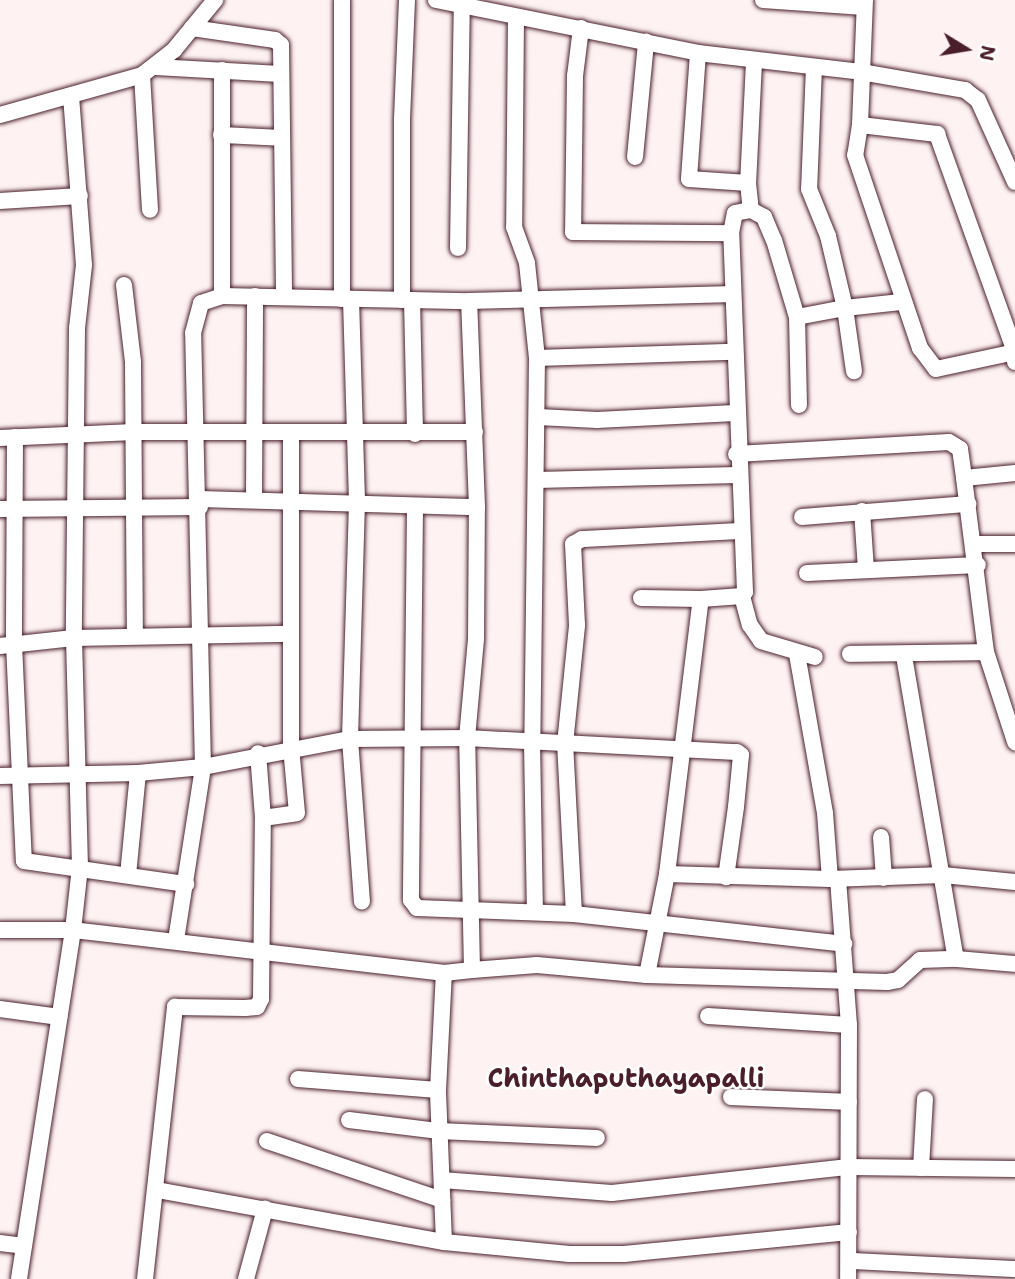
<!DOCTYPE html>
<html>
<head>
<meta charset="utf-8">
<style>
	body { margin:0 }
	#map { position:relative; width:1015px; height:1279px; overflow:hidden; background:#fef2f2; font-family:"Shantell Sans",sans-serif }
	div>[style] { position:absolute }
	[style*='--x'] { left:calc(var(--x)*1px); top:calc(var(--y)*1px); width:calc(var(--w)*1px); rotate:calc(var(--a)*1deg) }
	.roads { filter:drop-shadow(0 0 2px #4a1f2b) drop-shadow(0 0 2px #4a1f2b) }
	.minor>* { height:16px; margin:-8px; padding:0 8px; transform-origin:8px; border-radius:8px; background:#fff }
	span { translate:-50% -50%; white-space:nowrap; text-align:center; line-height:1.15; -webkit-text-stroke:5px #fff; paint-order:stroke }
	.district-label { font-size:26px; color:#4a1f2b; font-weight:700 }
	.north { position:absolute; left:931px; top:14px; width:70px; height:70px; -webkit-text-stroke:5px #fff; paint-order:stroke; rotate:101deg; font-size:19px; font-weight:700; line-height:28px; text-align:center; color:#4a1f2b }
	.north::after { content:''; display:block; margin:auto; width:24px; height:32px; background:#4a1f2b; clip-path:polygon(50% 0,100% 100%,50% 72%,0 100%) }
</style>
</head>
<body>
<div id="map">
	<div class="roads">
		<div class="minor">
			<i style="--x:342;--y:0;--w:299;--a:90"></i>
			<i style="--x:436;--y:0;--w:267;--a:11.4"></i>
			<i style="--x:698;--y:53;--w:164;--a:6.6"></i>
			<i style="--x:861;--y:72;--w:106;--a:9.8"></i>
			<i style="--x:965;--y:90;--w:16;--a:38"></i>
			<i style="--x:978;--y:100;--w:90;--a:65.7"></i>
			<i style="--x:763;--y:0;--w:101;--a:4"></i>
			<i style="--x:865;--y:0;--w:125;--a:92.3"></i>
			<i style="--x:860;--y:125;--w:30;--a:99"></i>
			<i style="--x:855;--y:155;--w:204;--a:71.4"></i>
			<i style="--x:920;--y:348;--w:26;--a:53"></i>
			<i style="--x:936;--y:369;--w:81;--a:-12.1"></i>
			<i style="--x:1015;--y:352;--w:10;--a:90"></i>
			<i style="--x:516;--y:17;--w:210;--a:90.5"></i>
			<i style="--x:514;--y:227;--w:38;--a:70"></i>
			<i style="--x:527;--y:263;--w:96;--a:84"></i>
			<i style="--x:537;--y:358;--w:385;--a:90.7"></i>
			<i style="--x:532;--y:743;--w:169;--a:89"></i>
			<i style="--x:192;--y:28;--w:84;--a:8.2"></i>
			<i style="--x:275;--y:40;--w:8;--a:40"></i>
			<i style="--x:281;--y:45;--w:252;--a:89.3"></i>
			<i style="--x:581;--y:28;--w:48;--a:97.1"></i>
			<i style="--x:575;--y:76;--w:156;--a:90.7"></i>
			<i style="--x:573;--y:232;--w:158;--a:0.4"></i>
			<i style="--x:698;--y:53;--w:126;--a:94.1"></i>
			<i style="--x:689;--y:179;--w:59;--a:3.9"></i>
			<i style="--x:754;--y:62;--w:121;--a:92.8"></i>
			<i style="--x:748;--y:183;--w:27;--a:84"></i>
			<i style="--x:751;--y:210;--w:15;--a:28"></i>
			<i style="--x:764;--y:217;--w:25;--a:67"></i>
			<i style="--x:774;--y:240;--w:80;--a:73.4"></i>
			<i style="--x:797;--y:317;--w:88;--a:88.7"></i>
			<i style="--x:155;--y:67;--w:126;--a:3.2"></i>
			<i style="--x:814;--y:67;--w:122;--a:92.3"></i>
			<i style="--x:809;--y:189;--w:51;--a:68"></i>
			<i style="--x:828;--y:236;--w:74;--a:76.7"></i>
			<i style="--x:845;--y:308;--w:56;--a:-6.1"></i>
			<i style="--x:222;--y:70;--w:226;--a:90"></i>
			<i style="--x:142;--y:75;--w:135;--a:86.6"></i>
			<i style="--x:71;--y:96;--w:169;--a:85.6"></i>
			<i style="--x:84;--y:265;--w:63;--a:96.3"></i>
			<i style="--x:77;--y:328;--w:310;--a:90.6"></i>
			<i style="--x:74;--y:638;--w:229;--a:88.5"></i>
			<i style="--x:80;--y:867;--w:63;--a:96.3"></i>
			<i style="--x:73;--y:930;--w:373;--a:6.6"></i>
			<i style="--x:0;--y:115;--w:148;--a:-15.7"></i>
			<i style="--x:142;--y:75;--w:41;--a:-38"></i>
			<i style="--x:174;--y:50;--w:65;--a:-50.6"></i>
			<i style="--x:860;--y:125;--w:78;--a:6.7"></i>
			<i style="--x:937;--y:134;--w:232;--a:70.3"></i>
			<i style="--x:221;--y:135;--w:61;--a:2.8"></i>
			<i style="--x:635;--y:157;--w:116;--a:-84.5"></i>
			<i style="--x:0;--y:201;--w:80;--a:-3.6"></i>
			<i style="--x:458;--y:248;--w:243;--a:-89.1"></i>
			<i style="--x:124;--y:285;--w:78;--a:83.3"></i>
			<i style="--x:133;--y:362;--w:274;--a:89.6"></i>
			<i style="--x:351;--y:299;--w:203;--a:88.3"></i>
			<i style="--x:357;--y:502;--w:237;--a:91.7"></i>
			<i style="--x:350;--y:739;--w:163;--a:85.8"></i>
			<i style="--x:402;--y:300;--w:181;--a:-90"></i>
			<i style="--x:402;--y:119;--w:119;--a:-87.6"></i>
			<i style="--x:412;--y:300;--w:134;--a:88.7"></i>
			<i style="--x:797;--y:317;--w:49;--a:-10.6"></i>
			<i style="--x:845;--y:308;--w:64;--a:81.9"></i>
			<i style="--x:537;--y:358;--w:196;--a:-1.8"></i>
			<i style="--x:538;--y:417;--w:59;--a:2.9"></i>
			<i style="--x:597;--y:420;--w:138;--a:-2.9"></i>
			<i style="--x:15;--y:437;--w:207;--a:90.3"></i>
			<i style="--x:14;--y:644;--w:217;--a:87.4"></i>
			<i style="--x:24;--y:861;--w:164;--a:8.1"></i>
			<i style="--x:0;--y:438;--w:134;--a:-2.6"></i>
			<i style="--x:134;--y:432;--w:341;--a:0"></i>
			<i style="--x:736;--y:454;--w:213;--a:-3.2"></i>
			<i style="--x:949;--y:442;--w:13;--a:32"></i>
			<i style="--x:960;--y:449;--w:29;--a:82"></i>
			<i style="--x:1015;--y:473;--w:51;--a:174.4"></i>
			<i style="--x:964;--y:478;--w:175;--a:82.8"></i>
			<i style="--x:986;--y:652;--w:95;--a:72.1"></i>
			<i style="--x:537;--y:480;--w:200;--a:-1.4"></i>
			<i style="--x:200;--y:499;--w:277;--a:1.7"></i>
			<i style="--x:254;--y:500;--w:204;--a:-89.7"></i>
			<i style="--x:415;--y:508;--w:392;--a:90.6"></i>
			<i style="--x:411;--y:900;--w:10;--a:53"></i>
			<i style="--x:417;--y:908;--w:157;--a:2.2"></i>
			<i style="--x:574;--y:914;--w:272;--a:6.3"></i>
			<i style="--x:0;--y:509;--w:200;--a:-0.6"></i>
			<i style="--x:862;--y:511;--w:59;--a:86.1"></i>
			<i style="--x:802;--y:517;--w:167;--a:-4.5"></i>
			<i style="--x:974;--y:544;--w:41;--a:0"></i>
			<i style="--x:807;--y:573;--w:171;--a:-2.7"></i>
			<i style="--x:742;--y:596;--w:30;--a:75"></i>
			<i style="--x:750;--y:625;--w:19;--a:55"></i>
			<i style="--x:761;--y:641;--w:56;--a:16.5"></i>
			<i style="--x:641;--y:598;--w:60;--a:1"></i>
			<i style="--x:0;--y:646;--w:74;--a:-6.2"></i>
			<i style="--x:74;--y:638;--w:217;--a:-1.1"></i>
			<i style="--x:797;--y:654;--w:161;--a:80"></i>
			<i style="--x:825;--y:813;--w:66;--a:85.7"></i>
			<i style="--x:850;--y:654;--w:136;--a:-0.8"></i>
			<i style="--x:904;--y:656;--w:307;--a:80.3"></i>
			<i style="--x:956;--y:959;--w:59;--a:4.8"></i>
			<i style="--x:0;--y:776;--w:138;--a:-1.2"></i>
			<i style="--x:138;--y:773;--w:65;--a:-5.3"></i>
			<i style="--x:203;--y:767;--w:150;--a:-10.8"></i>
			<i style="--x:350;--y:739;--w:117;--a:-0.5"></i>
			<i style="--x:467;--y:738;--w:270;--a:3"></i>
			<i style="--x:737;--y:752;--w:5;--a:37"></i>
			<i style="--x:741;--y:755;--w:52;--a:95.5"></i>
			<i style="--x:736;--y:807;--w:71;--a:98.1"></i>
			<i style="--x:263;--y:818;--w:34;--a:-8"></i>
			<i style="--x:297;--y:813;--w:66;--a:-95.2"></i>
			<i style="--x:291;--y:747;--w:314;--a:-90"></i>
			<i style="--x:881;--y:837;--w:41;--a:85.8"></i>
			<i style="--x:667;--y:874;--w:163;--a:1.8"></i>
			<i style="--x:830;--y:879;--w:113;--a:-2"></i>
			<i style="--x:943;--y:875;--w:72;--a:5.6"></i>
			<i style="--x:128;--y:875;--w:102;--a:-84.4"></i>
			<i style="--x:838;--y:879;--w:146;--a:85.7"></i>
			<i style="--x:849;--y:1025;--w:254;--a:90.2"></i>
			<i style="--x:574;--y:914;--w:170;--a:-93"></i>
			<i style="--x:565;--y:744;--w:120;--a:-84.2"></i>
			<i style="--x:577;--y:625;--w:81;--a:-92.8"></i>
			<i style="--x:573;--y:544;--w:10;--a:-29"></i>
			<i style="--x:582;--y:539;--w:159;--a:-2.9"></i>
			<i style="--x:0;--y:930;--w:73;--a:0"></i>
			<i style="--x:73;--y:930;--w:353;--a:98.8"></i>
			<i style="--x:176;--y:940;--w:175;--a:-81.1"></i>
			<i style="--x:203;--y:767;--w:434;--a:-91.3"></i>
			<i style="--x:193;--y:333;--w:31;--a:-75"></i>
			<i style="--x:201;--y:303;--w:22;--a:-18"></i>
			<i style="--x:222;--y:296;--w:247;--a:1.2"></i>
			<i style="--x:469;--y:301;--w:261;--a:-1.5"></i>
			<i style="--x:472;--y:970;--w:65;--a:-4.4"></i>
			<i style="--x:537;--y:965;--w:110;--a:5.2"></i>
			<i style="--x:647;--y:975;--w:103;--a:-78.8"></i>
			<i style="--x:667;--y:874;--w:277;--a:-83"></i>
			<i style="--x:701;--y:599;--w:41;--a:-4.2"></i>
			<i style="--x:742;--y:596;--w:5;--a:-53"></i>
			<i style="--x:745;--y:592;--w:359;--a:-92.2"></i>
			<i style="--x:731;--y:233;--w:20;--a:-79"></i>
			<i style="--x:735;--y:213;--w:16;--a:-11"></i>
			<i style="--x:647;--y:975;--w:240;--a:1.7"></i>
			<i style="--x:887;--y:982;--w:11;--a:-10"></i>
			<i style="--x:898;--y:980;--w:30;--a:-42"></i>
			<i style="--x:920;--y:960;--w:36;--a:-2"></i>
			<i style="--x:0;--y:1009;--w:60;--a:7.7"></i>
			<i style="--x:708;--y:1016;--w:141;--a:3.7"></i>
			<i style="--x:298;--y:1079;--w:140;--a:4.5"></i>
			<i style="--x:731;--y:1097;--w:118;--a:2.4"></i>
			<i style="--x:349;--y:1120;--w:91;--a:7"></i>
			<i style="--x:439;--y:1131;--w:158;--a:2.5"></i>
			<i style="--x:267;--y:1141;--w:185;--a:18.6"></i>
			<i style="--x:921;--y:1168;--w:69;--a:-86.7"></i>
			<i style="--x:442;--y:1180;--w:170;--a:4.4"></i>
			<i style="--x:612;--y:1193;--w:238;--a:-6.3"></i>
			<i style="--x:849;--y:1167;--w:166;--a:0.7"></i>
			<i style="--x:157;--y:1190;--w:292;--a:10.3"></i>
			<i style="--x:444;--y:1242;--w:126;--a:5.5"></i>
			<i style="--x:569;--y:1254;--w:55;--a:0"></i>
			<i style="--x:624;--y:1254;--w:226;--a:-5.6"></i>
			<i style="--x:444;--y:1242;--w:152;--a:-92.3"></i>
			<i style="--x:438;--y:1090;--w:117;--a:-87.1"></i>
			<i style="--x:444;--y:973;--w:28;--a:-6"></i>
			<i style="--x:472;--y:970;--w:232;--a:-91.2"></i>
			<i style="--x:467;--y:738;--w:99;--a:-84.8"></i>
			<i style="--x:476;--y:639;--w:132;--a:-89.6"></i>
			<i style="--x:477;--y:507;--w:206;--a:-92.2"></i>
			<i style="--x:0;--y:1243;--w:24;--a:7"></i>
			<i style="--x:851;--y:1261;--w:164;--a:2.8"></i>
			<i style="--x:145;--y:1279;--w:274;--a:-83.7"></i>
			<i style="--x:175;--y:1007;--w:70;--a:0.8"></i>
			<i style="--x:245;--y:1008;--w:12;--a:-5"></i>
			<i style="--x:257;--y:1007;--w:9;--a:-63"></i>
			<i style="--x:261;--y:999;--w:181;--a:-89.4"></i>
			<i style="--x:263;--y:818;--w:65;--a:-94.4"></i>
			<i style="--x:246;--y:1279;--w:73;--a:-74.8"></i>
		</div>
	</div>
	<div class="district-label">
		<span style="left:626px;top:1078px">Chinthaputhayapalli</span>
	</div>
	<div class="north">N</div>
</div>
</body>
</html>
